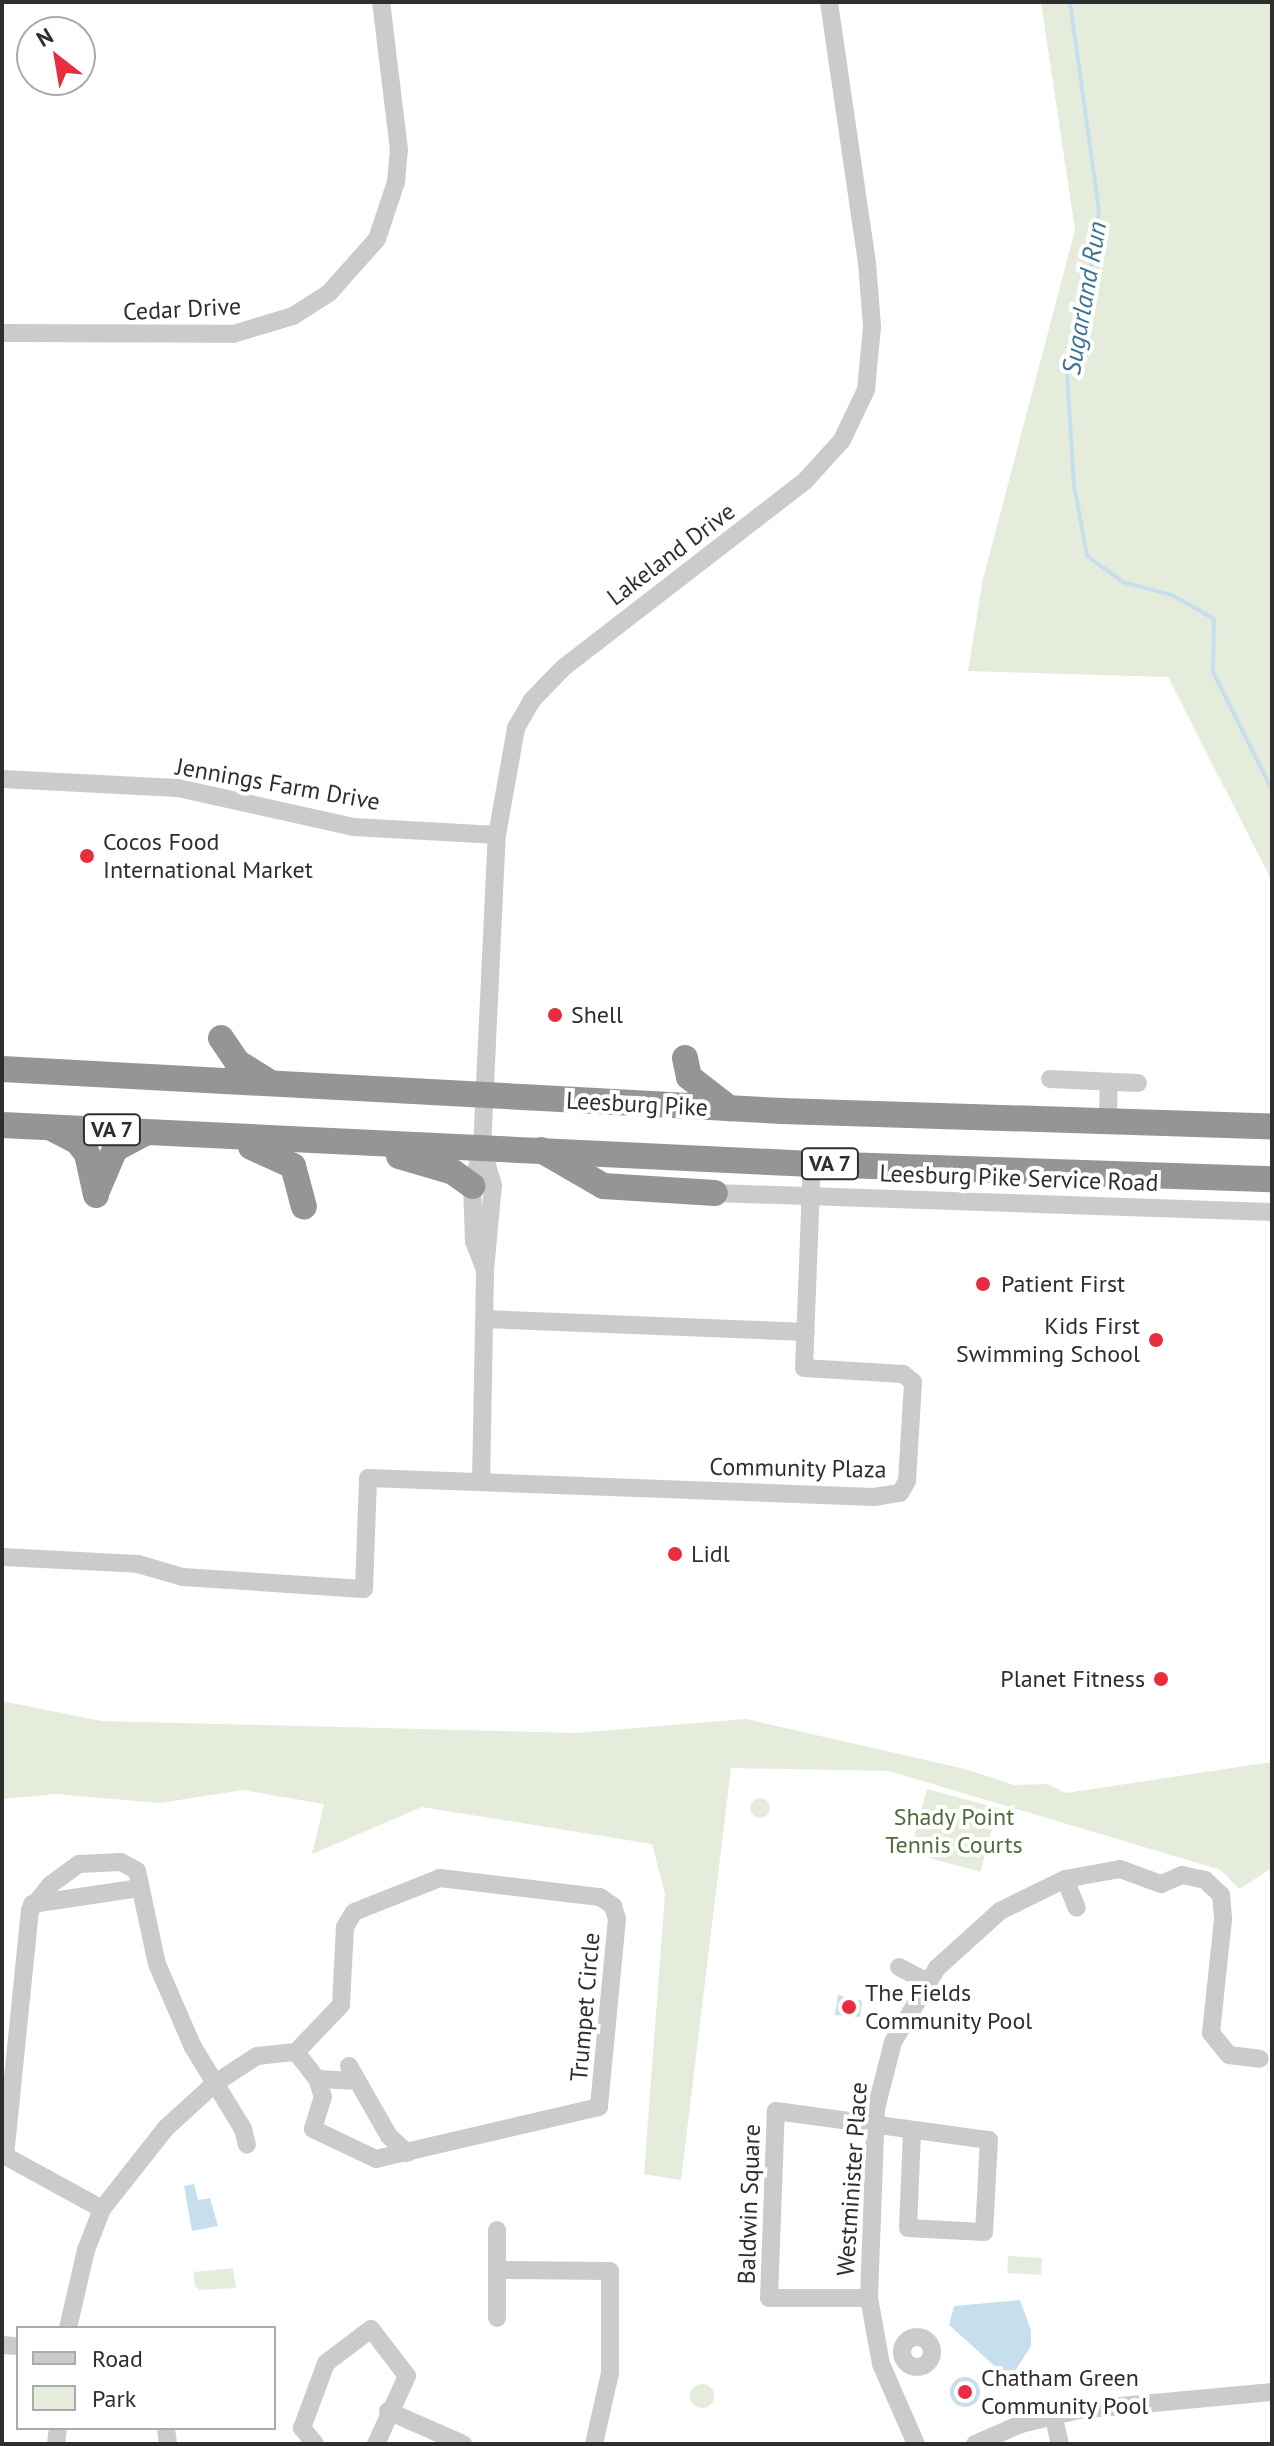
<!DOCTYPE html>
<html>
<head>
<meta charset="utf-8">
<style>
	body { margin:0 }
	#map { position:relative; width:1274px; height:2446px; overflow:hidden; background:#fff; font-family:"PT Sans",sans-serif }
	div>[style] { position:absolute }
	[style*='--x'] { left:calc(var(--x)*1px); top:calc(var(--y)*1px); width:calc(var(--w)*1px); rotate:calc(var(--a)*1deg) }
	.green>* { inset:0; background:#e5ecdb; transform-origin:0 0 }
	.round { border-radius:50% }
	.water>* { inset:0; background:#c7dfec }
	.stream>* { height:4px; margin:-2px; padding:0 2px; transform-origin:2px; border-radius:2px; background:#c7dfec }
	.minor>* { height:18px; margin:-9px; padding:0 9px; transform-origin:9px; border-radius:9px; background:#cbcbcb }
	.minor>.ring { margin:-9px; padding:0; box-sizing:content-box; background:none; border:18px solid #cbcbcb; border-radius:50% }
	.highway>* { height:26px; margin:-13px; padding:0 13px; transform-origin:13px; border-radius:13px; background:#959595 }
	.dots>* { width:22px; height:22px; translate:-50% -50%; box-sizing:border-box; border:4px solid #fff; border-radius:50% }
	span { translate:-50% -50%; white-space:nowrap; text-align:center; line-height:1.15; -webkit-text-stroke:8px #fff; paint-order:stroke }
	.shield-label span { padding:2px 6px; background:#fff; border:2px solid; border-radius:6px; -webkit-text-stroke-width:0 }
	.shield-label { font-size:22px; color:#2e2e2e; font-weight:700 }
	.street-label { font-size:24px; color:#2e2e2e }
	.poi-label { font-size:24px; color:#2e2e2e }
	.left { translate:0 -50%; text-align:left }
	.right { translate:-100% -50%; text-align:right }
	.park-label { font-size:24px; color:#526b3b }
	.water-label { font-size:26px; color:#3b7292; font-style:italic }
	.frame { position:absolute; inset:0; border:4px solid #2e2e2e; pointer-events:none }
	.legend { position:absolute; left:16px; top:2326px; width:260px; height:104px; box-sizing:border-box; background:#fff; border:2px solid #ababab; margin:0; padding:10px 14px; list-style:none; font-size:24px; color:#2e2e2e }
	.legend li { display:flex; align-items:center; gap:16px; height:40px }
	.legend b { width:40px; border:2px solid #ababab }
	.north { position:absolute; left:16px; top:16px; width:80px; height:80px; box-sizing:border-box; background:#fff; border:2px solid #ababab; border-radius:50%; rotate:329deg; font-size:22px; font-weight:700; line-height:32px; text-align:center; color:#2e2e2e }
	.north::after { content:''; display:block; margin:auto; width:28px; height:36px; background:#e82d3f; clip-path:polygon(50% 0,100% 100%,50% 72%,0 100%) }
</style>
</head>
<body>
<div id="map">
	<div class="green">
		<i style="clip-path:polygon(1041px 2px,1272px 2px,1272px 881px,1168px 677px,968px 671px,983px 579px,1075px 230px)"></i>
		<i style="clip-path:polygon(2px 1701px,101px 1721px,576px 1733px,746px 1719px,965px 1769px,1014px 1785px,1047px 1784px,1066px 1793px,1272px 1762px,1272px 1868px,1239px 1889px,1221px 1870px,889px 1771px,731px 1768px,681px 2180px,644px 2174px,665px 1894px,652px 1844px,422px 1807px,312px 1854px,324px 1804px,243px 1790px,160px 1803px,56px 1794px,2px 1799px)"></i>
		<i style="left:927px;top:1789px;width:73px;height:66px;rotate:15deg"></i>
		<i class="round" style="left:750px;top:1798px;width:20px;height:20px"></i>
		<i style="left:1008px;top:2256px;width:34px;height:17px;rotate:3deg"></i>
		<i style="clip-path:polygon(233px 2268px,236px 2288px,200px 2290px,195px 2286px,194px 2272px)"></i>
		<i class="round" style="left:690px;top:2384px;width:24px;height:24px"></i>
	</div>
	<div class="water">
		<i style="clip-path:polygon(838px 1995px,862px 2001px,860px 2017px,835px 2015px)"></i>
		<i style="clip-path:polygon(194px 2184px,198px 2200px,210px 2198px,218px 2226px,192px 2231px,184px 2186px)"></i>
		<i style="clip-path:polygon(1020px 2300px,1031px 2330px,1031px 2346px,1015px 2371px,999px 2370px,949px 2325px,954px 2306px)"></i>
		<i class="round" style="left:950px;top:2377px;width:30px;height:30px"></i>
	</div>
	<div class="stream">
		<i style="--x:1070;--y:2;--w:210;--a:82.1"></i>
		<i style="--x:1099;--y:210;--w:105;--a:98.2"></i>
		<i style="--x:1084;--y:314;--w:62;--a:105.8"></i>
		<i style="--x:1067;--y:374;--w:111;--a:86.4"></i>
		<i style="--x:1074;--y:485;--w:72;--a:79.6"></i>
		<i style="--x:1087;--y:556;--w:44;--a:35.8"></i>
		<i style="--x:1123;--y:582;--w:51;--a:14.9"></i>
		<i style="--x:1172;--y:595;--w:48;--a:29.7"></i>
		<i style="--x:1214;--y:619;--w:53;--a:91.1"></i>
		<i style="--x:1213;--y:672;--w:132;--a:63.4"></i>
	</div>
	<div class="minor">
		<i style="--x:2;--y:333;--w:231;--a:0.2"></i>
		<i style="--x:233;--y:334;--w:63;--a:-16.7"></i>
		<i style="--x:293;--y:316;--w:43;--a:-32.6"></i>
		<i style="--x:329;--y:293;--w:72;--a:-48.4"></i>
		<i style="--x:377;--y:239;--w:60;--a:-71.6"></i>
		<i style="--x:396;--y:182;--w:32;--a:-85"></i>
		<i style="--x:399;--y:150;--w:149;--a:-96.9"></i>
		<i style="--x:2;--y:779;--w:176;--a:2.9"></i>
		<i style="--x:178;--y:788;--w:180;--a:12.5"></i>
		<i style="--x:354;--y:827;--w:143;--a:3.2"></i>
		<i style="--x:1050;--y:1079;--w:88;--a:2.6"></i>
		<i style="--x:1108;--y:1121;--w:39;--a:-89"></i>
		<i style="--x:715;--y:1193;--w:557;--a:1.95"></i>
		<i style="--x:485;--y:1270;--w:30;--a:-111"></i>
		<i style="--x:474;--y:1242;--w:56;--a:-92"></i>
		<i style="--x:472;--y:1186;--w:39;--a:-75"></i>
		<i style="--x:482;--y:1148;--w:313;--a:-87.3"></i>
		<i style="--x:497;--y:835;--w:109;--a:-79.9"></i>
		<i style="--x:516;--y:728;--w:32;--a:-60"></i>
		<i style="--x:532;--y:700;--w:45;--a:-45.9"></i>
		<i style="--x:563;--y:668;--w:306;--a:-37.7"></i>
		<i style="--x:805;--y:481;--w:55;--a:-47.9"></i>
		<i style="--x:842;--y:440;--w:55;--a:-64.4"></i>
		<i style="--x:866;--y:390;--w:64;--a:-84.6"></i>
		<i style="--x:872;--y:326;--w:63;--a:-94.5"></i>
		<i style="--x:867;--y:263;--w:264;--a:-98.3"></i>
		<i style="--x:485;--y:1319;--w:321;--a:2.3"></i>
		<i style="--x:481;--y:1482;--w:212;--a:-88.9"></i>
		<i style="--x:485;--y:1270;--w:85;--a:-84.6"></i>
		<i style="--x:493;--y:1185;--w:39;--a:-107"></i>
		<i style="--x:2;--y:1557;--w:136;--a:2.9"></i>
		<i style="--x:138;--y:1564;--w:47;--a:16.1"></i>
		<i style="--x:183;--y:1577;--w:181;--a:3.8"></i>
		<i style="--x:364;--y:1589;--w:111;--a:-87.9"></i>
		<i style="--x:368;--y:1478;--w:506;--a:2.15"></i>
		<i style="--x:874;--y:1497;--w:26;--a:-9"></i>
		<i style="--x:900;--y:1493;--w:14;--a:-60"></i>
		<i style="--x:907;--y:1481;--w:99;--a:-86.5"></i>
		<i style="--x:913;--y:1382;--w:13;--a:-141"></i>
		<i style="--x:903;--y:1374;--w:99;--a:-176.5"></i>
		<i style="--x:804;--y:1368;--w:204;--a:-87.8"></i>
		<i style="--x:1065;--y:1879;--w:31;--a:68"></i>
		<i style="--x:32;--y:1904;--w:110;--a:-8.4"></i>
		<i style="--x:899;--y:1967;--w:32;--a:28"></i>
		<i style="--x:349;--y:2066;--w:81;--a:60.3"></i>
		<i style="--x:389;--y:2136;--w:25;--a:43"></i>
		<i style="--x:317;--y:2079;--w:40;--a:2.9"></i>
		<i style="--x:102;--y:2209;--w:111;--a:-151.3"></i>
		<i style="--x:5;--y:2156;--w:247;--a:-84.2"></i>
		<i style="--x:30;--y:1910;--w:32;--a:-51"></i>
		<i style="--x:50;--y:1885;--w:36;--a:-36"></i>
		<i style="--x:79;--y:1864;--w:42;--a:-2.7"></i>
		<i style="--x:121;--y:1862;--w:18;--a:29"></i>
		<i style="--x:137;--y:1871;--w:95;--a:77.9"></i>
		<i style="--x:157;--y:1964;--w:90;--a:66.6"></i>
		<i style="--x:193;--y:2047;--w:96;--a:58.6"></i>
		<i style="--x:243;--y:2129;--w:16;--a:76"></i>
		<i style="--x:497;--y:2230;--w:88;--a:90"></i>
		<i style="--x:497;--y:2270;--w:113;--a:0.5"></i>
		<i style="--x:610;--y:2271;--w:102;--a:90"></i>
		<i style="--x:610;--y:2373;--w:73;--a:102.7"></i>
		<i style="--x:869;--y:2298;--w:100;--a:180"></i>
		<i style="--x:769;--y:2298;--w:187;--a:-87.9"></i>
		<i style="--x:776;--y:2111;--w:215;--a:7.8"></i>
		<i style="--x:989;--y:2140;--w:92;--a:93.1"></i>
		<i style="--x:984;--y:2232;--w:76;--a:-177"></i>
		<i style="--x:908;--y:2228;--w:96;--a:-87.6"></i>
		<i style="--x:68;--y:2328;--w:80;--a:-77"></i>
		<i style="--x:86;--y:2250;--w:44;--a:-68.7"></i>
		<i style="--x:102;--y:2209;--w:103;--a:-51.7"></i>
		<i style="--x:166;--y:2128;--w:65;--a:-42.5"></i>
		<i style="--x:214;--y:2084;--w:51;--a:-33.1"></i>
		<i style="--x:257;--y:2056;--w:39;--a:-6"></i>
		<i style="--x:296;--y:2052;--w:65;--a:-46.2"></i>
		<i style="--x:341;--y:2005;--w:78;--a:-87.1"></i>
		<i style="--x:345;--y:1927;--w:17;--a:-59"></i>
		<i style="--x:354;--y:1912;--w:92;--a:-21.6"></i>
		<i style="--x:440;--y:1878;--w:161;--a:6.8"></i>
		<i style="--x:600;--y:1897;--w:16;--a:35"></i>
		<i style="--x:613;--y:1906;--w:14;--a:73"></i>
		<i style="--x:617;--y:1919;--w:189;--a:95.5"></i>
		<i style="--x:599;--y:2107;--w:229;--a:166.9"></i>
		<i style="--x:376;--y:2159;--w:70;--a:-154.5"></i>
		<i style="--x:313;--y:2129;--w:34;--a:-73"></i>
		<i style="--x:323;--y:2097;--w:19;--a:-108"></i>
		<i style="--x:317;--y:2079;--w:34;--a:-128"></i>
		<i class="ring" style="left:902px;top:2337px;width:12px;height:12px"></i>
		<i style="--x:2;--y:2345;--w:16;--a:4"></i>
		<i style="--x:388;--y:2411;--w:82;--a:23.7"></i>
		<i style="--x:1053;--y:2414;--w:31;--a:77"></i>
		<i style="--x:166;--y:2428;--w:16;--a:83"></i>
		<i style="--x:56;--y:2444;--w:16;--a:-83"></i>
		<i style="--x:315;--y:2444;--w:21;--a:-129"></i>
		<i style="--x:302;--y:2428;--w:69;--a:-69.7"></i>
		<i style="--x:326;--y:2363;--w:56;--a:-37.1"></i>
		<i style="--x:371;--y:2329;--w:59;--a:52.5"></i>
		<i style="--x:407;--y:2376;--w:75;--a:114.5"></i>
		<i style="--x:916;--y:2444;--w:87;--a:-113.6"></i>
		<i style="--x:881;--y:2364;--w:67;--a:-100.3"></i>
		<i style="--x:869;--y:2298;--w:189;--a:-87.9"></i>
		<i style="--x:876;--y:2109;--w:69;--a:-75.8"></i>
		<i style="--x:893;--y:2042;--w:86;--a:-59.3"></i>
		<i style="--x:937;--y:1968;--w:85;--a:-42.1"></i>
		<i style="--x:1000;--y:1911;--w:72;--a:-26.2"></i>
		<i style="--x:1065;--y:1879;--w:56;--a:-10.3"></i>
		<i style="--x:1120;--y:1869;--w:44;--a:20.1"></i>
		<i style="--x:1161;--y:1884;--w:23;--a:-23"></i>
		<i style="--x:1182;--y:1875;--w:24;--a:12"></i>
		<i style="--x:1205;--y:1880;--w:22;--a:43"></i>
		<i style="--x:1221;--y:1895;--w:24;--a:85"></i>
		<i style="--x:1223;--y:1919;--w:115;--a:96"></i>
		<i style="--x:1211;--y:2033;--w:28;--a:51"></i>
		<i style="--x:1229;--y:2055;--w:31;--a:7"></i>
		<i style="--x:975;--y:2444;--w:50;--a:-23.5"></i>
		<i style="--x:1021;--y:2424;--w:59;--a:-13.8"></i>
		<i style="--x:1078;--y:2410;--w:195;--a:-5.3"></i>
	</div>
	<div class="highway">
		<i style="--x:221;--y:1038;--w:29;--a:56"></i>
		<i style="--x:237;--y:1062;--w:36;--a:32"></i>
		<i style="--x:685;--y:1058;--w:19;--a:78"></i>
		<i style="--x:689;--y:1077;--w:51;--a:37.8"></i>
		<i style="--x:2;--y:1069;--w:781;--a:3.08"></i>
		<i style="--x:782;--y:1111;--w:490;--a:1.8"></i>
		<i style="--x:2;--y:1125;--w:811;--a:2.76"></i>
		<i style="--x:812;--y:1164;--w:460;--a:1.9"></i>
		<i style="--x:55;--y:1130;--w:25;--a:27"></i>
		<i style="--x:77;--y:1141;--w:16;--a:52"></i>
		<i style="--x:87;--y:1154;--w:42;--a:77.6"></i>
		<i style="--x:251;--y:1147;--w:46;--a:24.3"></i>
		<i style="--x:293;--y:1166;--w:42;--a:75"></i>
		<i style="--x:541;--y:1150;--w:72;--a:30.1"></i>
		<i style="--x:603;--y:1186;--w:112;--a:3.6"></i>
		<i style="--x:399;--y:1156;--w:56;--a:16.5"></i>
		<i style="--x:453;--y:1172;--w:24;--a:36"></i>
		<i style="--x:97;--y:1191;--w:46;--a:-66.8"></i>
		<i style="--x:115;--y:1149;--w:34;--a:-28"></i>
	</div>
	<div class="dots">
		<i style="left:87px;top:856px;background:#e82d3f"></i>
		<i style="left:555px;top:1015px;background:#e82d3f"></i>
		<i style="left:983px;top:1284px;background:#e82d3f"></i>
		<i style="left:1156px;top:1340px;background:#e82d3f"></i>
		<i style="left:675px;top:1554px;background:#e82d3f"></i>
		<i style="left:1161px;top:1679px;background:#e82d3f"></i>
		<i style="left:849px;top:2007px;background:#e82d3f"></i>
		<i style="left:965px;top:2392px;background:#e82d3f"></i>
	</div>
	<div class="shield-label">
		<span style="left:112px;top:1130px">VA 7</span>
		<span style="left:830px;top:1164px">VA 7</span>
	</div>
	<div class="street-label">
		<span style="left:182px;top:309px;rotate:-3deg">Cedar Drive</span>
		<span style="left:671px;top:554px;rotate:-37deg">Lakeland Drive</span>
		<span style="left:278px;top:784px;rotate:10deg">Jennings Farm Drive</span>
		<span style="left:637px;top:1104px;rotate:3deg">Leesburg Pike</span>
		<span style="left:1019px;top:1178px;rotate:2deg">Leesburg Pike Service Road</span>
		<span style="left:798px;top:1468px;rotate:1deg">Community Plaza</span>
		<span style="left:585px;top:2007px;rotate:-85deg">Trumpet Circle</span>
		<span style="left:852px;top:2179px;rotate:-86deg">Westminister Place</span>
		<span style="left:749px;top:2204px;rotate:-88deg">Baldwin Square</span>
	</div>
	<div class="poi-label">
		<span class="left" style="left:103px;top:856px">Cocos Food<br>International Market</span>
		<span class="left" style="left:571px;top:1015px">Shell</span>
		<span class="left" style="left:1001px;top:1284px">Patient First</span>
		<span class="right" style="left:1140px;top:1340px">Kids First<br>Swimming School</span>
		<span class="left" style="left:691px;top:1554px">Lidl</span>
		<span class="right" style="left:1145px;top:1679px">Planet Fitness</span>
		<span class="left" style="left:865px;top:2007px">The Fields<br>Community Pool</span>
		<span class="left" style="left:981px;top:2392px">Chatham Green<br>Community Pool</span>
	</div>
	<div class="park-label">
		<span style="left:954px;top:1831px">Shady Point<br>Tennis Courts</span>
	</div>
	<div class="water-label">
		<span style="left:1084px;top:298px;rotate:-80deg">Sugarland Run</span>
	</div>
	<div class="frame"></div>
	<ul class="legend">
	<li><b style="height:10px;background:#cbcbcb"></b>Road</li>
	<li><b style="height:22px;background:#e5ecdb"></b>Park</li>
	</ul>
	<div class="north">N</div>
</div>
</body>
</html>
